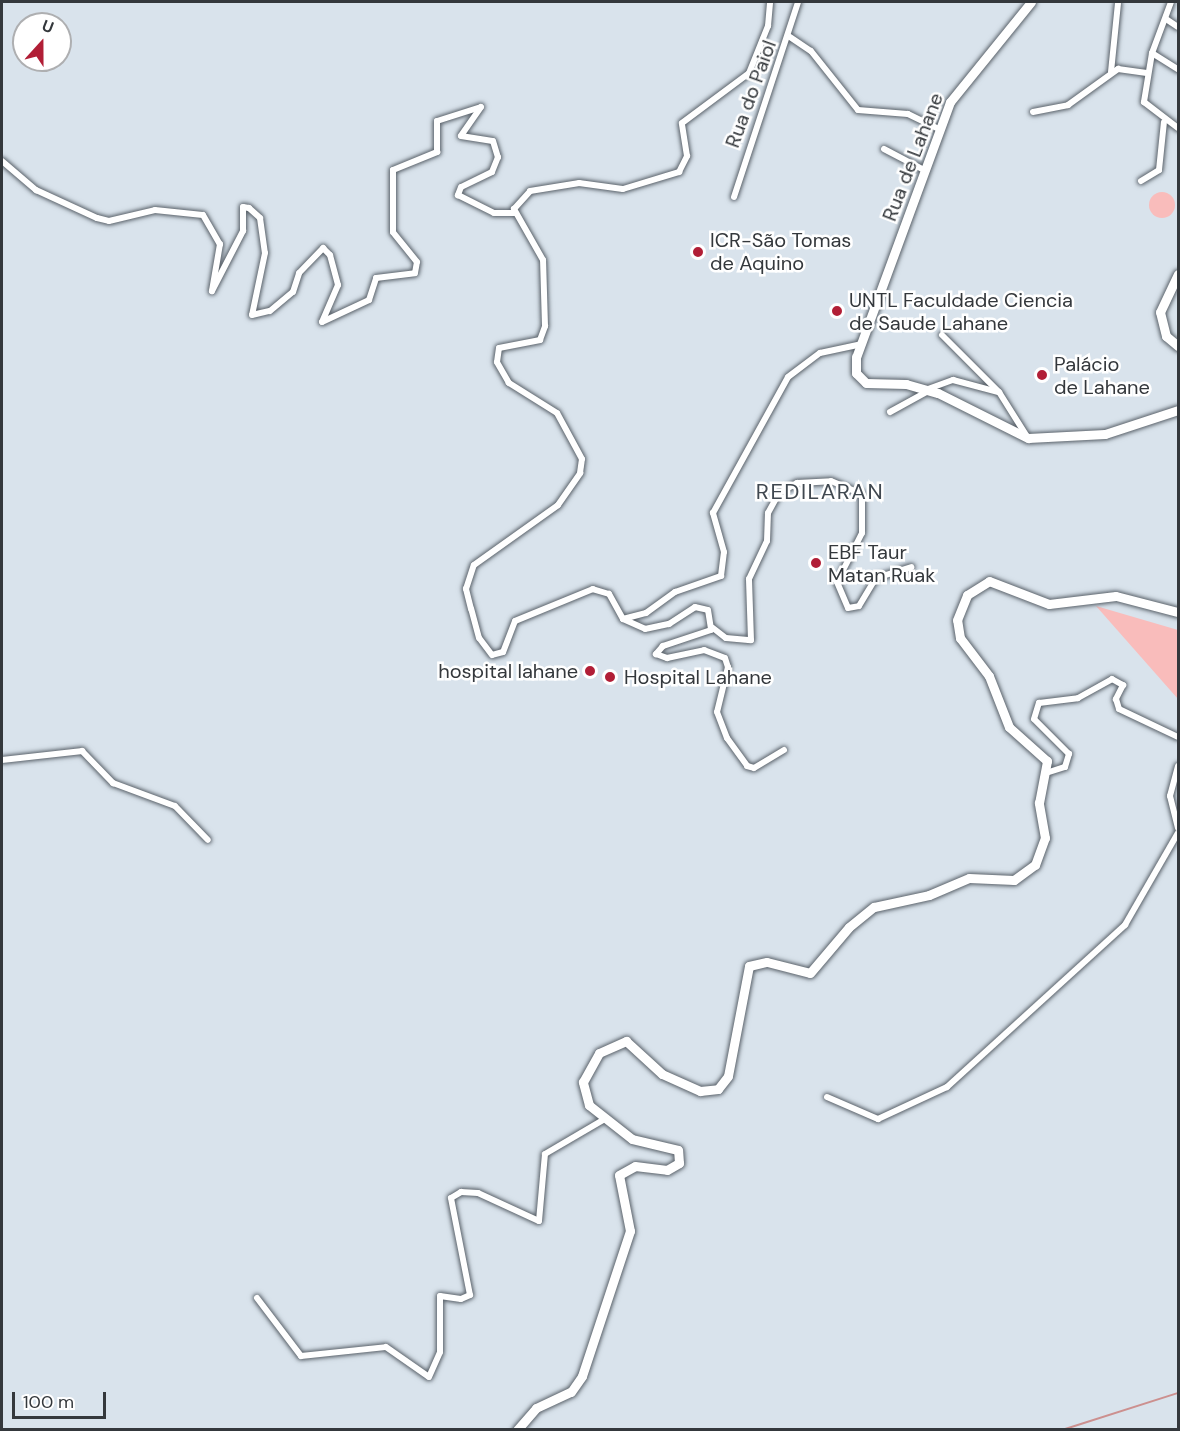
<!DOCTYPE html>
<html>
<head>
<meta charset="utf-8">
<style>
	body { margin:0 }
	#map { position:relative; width:1180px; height:1431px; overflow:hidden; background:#d9e3ec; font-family:"DM Sans",sans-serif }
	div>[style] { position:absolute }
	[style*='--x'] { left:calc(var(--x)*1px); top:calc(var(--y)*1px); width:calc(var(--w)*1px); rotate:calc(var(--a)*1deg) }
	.green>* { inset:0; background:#f9bcbb }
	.round { border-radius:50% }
	.stream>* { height:2px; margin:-1px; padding:0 1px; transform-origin:1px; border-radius:1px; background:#cc908f }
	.roads { filter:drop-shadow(0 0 2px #5a626a) drop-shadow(0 0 2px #5a626a) }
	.minor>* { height:6px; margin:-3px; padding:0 3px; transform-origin:3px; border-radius:3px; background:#fff }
	.primary>* { height:9px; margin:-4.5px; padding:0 4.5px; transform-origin:4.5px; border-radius:4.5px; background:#fff }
	.dots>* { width:16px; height:16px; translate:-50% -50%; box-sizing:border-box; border:3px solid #fff; border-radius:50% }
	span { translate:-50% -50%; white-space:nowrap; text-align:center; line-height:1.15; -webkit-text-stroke:5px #fff; paint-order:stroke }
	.street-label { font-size:20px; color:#34383c }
	.poi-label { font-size:20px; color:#34383c }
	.left { translate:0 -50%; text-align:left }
	.right { translate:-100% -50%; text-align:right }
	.quarter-label { font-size:22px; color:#404850; letter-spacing:1.5px }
	.frame { position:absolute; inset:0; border:3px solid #34383c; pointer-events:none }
	.north { position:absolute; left:12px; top:12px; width:60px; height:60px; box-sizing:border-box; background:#fff; border:2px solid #aeafb1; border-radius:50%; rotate:21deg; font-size:16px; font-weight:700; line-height:24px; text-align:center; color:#34383c }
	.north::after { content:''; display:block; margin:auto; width:21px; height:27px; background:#b11e36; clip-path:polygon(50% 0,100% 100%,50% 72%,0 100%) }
	.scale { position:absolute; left:12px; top:1392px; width:94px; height:27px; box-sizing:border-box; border:3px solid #34383c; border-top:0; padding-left:8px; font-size:18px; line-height:21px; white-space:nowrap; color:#34383c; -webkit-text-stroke:4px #fff; paint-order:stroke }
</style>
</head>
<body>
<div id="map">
	<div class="green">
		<i class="round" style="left:1149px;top:192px;width:26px;height:26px"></i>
		<i style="clip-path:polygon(1096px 606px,1178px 630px,1178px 699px)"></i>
	</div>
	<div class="stream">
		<i style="--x:1062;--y:1430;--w:122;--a:-17.7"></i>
	</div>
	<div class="roads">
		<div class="minor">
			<i style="--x:1171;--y:2;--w:54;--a:110.4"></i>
			<i style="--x:1152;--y:53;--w:31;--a:32"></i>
			<i style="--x:1166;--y:19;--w:14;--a:34"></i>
			<i style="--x:790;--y:37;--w:25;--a:34"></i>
			<i style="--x:811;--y:51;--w:75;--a:51.5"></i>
			<i style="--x:858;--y:110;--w:50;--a:4.6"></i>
			<i style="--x:908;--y:114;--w:34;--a:26"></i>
			<i style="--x:1152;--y:53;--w:50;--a:99.3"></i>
			<i style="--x:1144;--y:102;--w:43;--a:37.4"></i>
			<i style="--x:1111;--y:72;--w:69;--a:-84.2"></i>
			<i style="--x:1033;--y:112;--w:36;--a:-11"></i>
			<i style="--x:1068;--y:105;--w:62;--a:-35.8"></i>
			<i style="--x:1118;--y:69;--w:29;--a:8"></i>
			<i style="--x:884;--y:149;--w:45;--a:27.7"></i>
			<i style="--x:2;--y:161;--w:45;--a:40.5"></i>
			<i style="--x:36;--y:190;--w:67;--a:24.7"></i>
			<i style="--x:97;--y:218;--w:12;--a:14"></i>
			<i style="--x:109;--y:221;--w:47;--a:-13.4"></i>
			<i style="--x:155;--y:210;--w:48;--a:5.9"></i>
			<i style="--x:203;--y:215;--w:34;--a:60"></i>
			<i style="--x:220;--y:244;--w:48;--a:99.7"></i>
			<i style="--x:212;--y:291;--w:68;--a:-62.7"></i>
			<i style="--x:243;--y:231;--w:24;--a:-90"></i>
			<i style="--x:243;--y:207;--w:6;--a:9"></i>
			<i style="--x:249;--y:208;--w:15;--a:42"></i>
			<i style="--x:260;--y:218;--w:35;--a:82"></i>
			<i style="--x:265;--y:253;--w:63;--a:101.8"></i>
			<i style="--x:252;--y:315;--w:18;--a:-13"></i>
			<i style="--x:270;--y:311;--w:30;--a:-40"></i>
			<i style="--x:293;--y:292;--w:20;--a:-72"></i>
			<i style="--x:299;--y:273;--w:35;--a:-46"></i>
			<i style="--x:323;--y:248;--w:10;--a:45"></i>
			<i style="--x:330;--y:255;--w:31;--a:75"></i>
			<i style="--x:338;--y:285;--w:40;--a:113.4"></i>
			<i style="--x:322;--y:322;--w:52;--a:-25.1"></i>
			<i style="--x:369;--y:300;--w:23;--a:-72"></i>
			<i style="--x:376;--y:278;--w:39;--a:-7"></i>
			<i style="--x:415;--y:273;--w:11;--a:-80"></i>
			<i style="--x:417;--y:262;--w:38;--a:-129"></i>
			<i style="--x:393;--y:232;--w:62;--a:-90"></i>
			<i style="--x:393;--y:170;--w:48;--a:-22.2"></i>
			<i style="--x:437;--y:152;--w:31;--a:-90"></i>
			<i style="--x:437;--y:121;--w:46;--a:-17.7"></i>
			<i style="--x:481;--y:107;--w:35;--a:125"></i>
			<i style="--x:461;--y:136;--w:32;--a:9"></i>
			<i style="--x:493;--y:141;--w:17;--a:73"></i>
			<i style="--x:498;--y:157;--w:16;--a:112"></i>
			<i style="--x:492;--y:172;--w:34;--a:154"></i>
			<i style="--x:461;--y:187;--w:9;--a:111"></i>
			<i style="--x:458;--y:195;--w:40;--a:26.6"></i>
			<i style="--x:494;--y:213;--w:21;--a:0"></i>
			<i style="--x:1141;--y:181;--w:21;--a:-31"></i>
			<i style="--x:1159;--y:170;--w:48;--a:-84.1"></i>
			<i style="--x:734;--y:197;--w:205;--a:-71.8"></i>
			<i style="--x:942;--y:335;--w:81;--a:45"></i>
			<i style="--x:999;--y:392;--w:51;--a:57.9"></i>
			<i style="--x:928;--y:389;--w:27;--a:-20"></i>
			<i style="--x:953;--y:380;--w:47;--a:14.9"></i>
			<i style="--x:890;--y:412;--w:46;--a:-28.8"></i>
			<i style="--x:623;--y:619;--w:29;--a:-119"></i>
			<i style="--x:609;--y:594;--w:17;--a:-163"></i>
			<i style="--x:593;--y:589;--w:84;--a:157.7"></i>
			<i style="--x:515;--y:621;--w:33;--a:111"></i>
			<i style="--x:503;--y:652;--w:11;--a:165"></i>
			<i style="--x:492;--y:655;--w:21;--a:-127"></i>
			<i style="--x:479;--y:638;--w:30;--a:-105"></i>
			<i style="--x:471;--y:609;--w:21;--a:-104"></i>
			<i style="--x:466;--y:589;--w:25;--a:-72"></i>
			<i style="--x:474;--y:565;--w:103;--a:-35.5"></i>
			<i style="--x:558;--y:505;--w:39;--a:-55"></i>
			<i style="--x:580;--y:473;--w:14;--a:-82"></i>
			<i style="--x:582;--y:459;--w:52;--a:-118.5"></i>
			<i style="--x:557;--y:413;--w:57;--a:-148"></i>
			<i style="--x:509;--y:383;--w:24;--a:-120"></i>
			<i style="--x:497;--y:362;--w:14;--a:-82"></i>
			<i style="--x:499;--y:348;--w:42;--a:-11"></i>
			<i style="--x:540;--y:340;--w:15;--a:-70"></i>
			<i style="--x:545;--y:326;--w:66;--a:-91.7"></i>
			<i style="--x:543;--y:260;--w:59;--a:-119.6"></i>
			<i style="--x:514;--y:209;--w:24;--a:-48"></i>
			<i style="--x:530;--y:191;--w:50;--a:-9.3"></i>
			<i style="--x:579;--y:183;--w:44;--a:7.8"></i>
			<i style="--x:623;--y:189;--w:59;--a:-16.9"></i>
			<i style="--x:679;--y:172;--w:18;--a:-63"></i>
			<i style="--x:687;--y:156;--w:33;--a:-99"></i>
			<i style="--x:682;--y:123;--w:84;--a:-36.7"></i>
			<i style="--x:749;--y:73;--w:51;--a:-68"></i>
			<i style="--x:768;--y:26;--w:24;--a:-85"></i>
			<i style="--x:623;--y:619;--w:24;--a:-15"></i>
			<i style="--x:646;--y:613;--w:36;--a:-36"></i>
			<i style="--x:675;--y:592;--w:49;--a:-19.2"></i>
			<i style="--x:721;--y:576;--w:24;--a:-83"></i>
			<i style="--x:724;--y:552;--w:41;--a:-105.8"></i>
			<i style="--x:713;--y:513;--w:155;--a:-61.1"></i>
			<i style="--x:788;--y:377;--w:40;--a:-37"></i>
			<i style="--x:820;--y:353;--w:43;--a:-12.1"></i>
			<i style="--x:623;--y:619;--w:24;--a:24"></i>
			<i style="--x:645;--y:629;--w:25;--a:-12"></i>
			<i style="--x:669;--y:624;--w:31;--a:-33"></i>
			<i style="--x:695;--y:607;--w:13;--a:13"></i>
			<i style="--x:708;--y:610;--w:20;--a:81"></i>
			<i style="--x:711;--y:630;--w:51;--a:161.6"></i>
			<i style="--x:663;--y:646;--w:11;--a:131"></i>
			<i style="--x:656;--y:654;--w:12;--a:20"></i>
			<i style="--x:667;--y:658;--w:38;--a:-12"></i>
			<i style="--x:704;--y:650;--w:22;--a:21"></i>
			<i style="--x:725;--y:658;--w:9;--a:72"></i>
			<i style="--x:728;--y:667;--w:46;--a:103.7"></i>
			<i style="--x:717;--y:712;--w:28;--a:69"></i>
			<i style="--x:727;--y:738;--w:34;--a:54"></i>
			<i style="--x:747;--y:766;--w:7;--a:16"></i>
			<i style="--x:754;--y:768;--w:35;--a:-31"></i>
			<i style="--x:713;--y:628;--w:16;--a:38"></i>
			<i style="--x:726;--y:638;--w:25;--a:5"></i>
			<i style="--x:751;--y:640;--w:61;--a:-91.9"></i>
			<i style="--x:749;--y:579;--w:42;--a:-64.7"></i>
			<i style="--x:767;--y:541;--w:28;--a:-88"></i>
			<i style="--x:768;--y:513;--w:23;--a:-61"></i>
			<i style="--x:779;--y:493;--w:21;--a:-29"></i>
			<i style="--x:797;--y:483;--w:34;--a:-3"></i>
			<i style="--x:831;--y:481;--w:34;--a:23"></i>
			<i style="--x:862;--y:494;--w:39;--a:90"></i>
			<i style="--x:862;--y:533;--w:55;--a:117"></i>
			<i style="--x:837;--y:582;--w:28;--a:67"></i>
			<i style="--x:848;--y:608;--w:11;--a:-10"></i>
			<i style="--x:859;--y:606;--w:33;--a:-59"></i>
			<i style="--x:876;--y:578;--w:37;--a:-17"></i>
			<i style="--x:2;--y:760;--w:81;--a:-6.4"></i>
			<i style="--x:82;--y:751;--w:45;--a:45.9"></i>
			<i style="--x:113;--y:783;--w:66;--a:20.4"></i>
			<i style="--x:175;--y:806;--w:47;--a:45.9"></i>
			<i style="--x:1178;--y:766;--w:31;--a:105"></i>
			<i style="--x:1170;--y:796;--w:33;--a:76"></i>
			<i style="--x:1046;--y:773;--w:20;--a:-18"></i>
			<i style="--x:1065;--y:767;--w:14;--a:-73"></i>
			<i style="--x:1069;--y:754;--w:49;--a:-135"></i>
			<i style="--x:1034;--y:719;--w:17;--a:-73"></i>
			<i style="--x:1039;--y:703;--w:39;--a:-7"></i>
			<i style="--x:1078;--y:698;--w:39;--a:-29"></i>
			<i style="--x:1112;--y:679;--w:13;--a:29"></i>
			<i style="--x:1123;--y:685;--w:16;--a:117"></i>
			<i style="--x:1116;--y:699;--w:10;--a:73"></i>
			<i style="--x:1119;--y:709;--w:65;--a:25.4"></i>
			<i style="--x:827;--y:1097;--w:56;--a:23.3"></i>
			<i style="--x:878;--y:1119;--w:76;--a:-24.9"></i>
			<i style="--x:947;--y:1087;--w:241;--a:-42.3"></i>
			<i style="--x:1125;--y:925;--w:106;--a:-60.1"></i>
			<i style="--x:257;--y:1298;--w:73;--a:52.8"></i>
			<i style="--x:301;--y:1356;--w:85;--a:-6"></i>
			<i style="--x:386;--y:1347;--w:52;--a:34.9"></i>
			<i style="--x:429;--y:1377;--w:27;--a:-66"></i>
			<i style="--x:440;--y:1352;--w:56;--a:-90"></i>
			<i style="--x:440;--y:1296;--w:21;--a:8"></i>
			<i style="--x:461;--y:1299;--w:10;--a:-24"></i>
			<i style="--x:470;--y:1295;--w:99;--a:-101.1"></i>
			<i style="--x:451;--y:1198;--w:12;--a:-31"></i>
			<i style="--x:461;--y:1192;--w:17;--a:3"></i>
			<i style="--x:478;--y:1193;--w:67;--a:24.7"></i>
			<i style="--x:539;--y:1221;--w:67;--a:-84.9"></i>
			<i style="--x:545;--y:1154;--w:67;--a:-30.4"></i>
		</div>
		<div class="primary">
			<i style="--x:1031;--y:2;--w:129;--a:129"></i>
			<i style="--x:950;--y:102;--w:272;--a:110.2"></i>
			<i style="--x:856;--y:357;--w:16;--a:90"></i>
			<i style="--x:856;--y:373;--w:14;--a:45"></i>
			<i style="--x:866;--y:383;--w:40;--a:1.4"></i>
			<i style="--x:906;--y:384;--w:33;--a:16"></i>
			<i style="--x:938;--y:393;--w:101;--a:26.6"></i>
			<i style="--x:1028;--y:438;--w:77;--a:-3"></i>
			<i style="--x:1105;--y:434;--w:77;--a:-18.2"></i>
			<i style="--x:1178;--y:274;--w:42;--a:115.3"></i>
			<i style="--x:1160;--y:312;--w:25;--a:76"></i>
			<i style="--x:1166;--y:336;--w:16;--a:40"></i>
			<i style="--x:517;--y:1430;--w:29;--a:-49"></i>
			<i style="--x:536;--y:1408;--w:38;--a:-25"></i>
			<i style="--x:571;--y:1392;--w:19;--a:-55"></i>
			<i style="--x:582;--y:1376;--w:153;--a:-71.7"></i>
			<i style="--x:630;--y:1231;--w:57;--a:-101.1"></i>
			<i style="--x:619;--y:1175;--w:18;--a:-29"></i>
			<i style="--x:635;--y:1166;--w:32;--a:7"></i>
			<i style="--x:667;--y:1170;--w:14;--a:-30"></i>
			<i style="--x:679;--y:1163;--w:13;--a:-94"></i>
			<i style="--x:678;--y:1150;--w:47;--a:-166.6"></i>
			<i style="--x:632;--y:1139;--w:55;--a:-141.7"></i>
			<i style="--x:589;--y:1105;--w:24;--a:-105"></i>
			<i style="--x:583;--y:1082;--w:33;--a:-61"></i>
			<i style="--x:599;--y:1053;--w:30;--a:-24"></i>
			<i style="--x:626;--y:1041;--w:49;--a:42.5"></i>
			<i style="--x:662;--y:1074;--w:42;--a:24.1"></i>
			<i style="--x:700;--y:1091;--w:18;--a:-6"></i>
			<i style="--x:718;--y:1089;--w:16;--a:-52"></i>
			<i style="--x:728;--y:1076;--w:112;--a:-79.2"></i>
			<i style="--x:749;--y:966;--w:18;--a:-13"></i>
			<i style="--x:767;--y:962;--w:44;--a:14.3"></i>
			<i style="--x:810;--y:973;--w:60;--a:-49.7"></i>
			<i style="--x:849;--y:927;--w:32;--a:-39"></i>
			<i style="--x:874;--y:907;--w:56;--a:-12.3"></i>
			<i style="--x:929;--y:895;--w:43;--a:-23"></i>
			<i style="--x:969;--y:878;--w:45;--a:2.5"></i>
			<i style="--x:1014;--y:880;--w:26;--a:-36"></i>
			<i style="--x:1035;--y:865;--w:29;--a:-70"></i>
			<i style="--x:1045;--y:838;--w:36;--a:-100"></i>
			<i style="--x:1039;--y:803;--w:43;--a:-79.2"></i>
			<i style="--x:1047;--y:761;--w:51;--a:-138.2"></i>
			<i style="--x:1009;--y:727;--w:55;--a:-111.4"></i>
			<i style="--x:989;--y:676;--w:48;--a:-127.3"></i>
			<i style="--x:960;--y:638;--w:18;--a:-99"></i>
			<i style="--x:957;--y:620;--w:27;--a:-68"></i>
			<i style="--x:967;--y:595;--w:26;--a:-32"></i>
			<i style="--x:989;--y:581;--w:64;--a:21"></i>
			<i style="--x:1049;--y:604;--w:67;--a:-6.8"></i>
			<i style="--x:1116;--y:596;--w:64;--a:14.5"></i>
		</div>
	</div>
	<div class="dots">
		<i style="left:698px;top:252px;background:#b11e36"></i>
		<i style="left:837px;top:311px;background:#b11e36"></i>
		<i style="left:1042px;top:375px;background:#b11e36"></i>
		<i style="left:816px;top:563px;background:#b11e36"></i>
		<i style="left:590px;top:671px;background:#b11e36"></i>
		<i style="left:610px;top:677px;background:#b11e36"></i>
	</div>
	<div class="street-label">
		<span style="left:751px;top:94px;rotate:-70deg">Rua do Paiol</span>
		<span style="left:913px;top:157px;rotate:-69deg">Rua de Lahane</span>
	</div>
	<div class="poi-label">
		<span class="left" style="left:710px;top:252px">ICR-São Tomas<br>de Aquino</span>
		<span class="left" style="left:849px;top:312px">UNTL Faculdade Ciencia<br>de Saude Lahane</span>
		<span class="left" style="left:1054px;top:376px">Palácio<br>de Lahane</span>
		<span class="left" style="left:828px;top:564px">EBF Taur<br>Matan Ruak</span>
		<span class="right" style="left:578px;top:671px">hospital lahane</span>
		<span class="left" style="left:624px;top:677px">Hospital Lahane</span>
	</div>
	<div class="quarter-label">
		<span style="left:820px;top:492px">REDILARAN</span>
	</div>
	<div class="frame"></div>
	<div class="north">U</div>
	<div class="scale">100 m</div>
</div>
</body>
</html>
